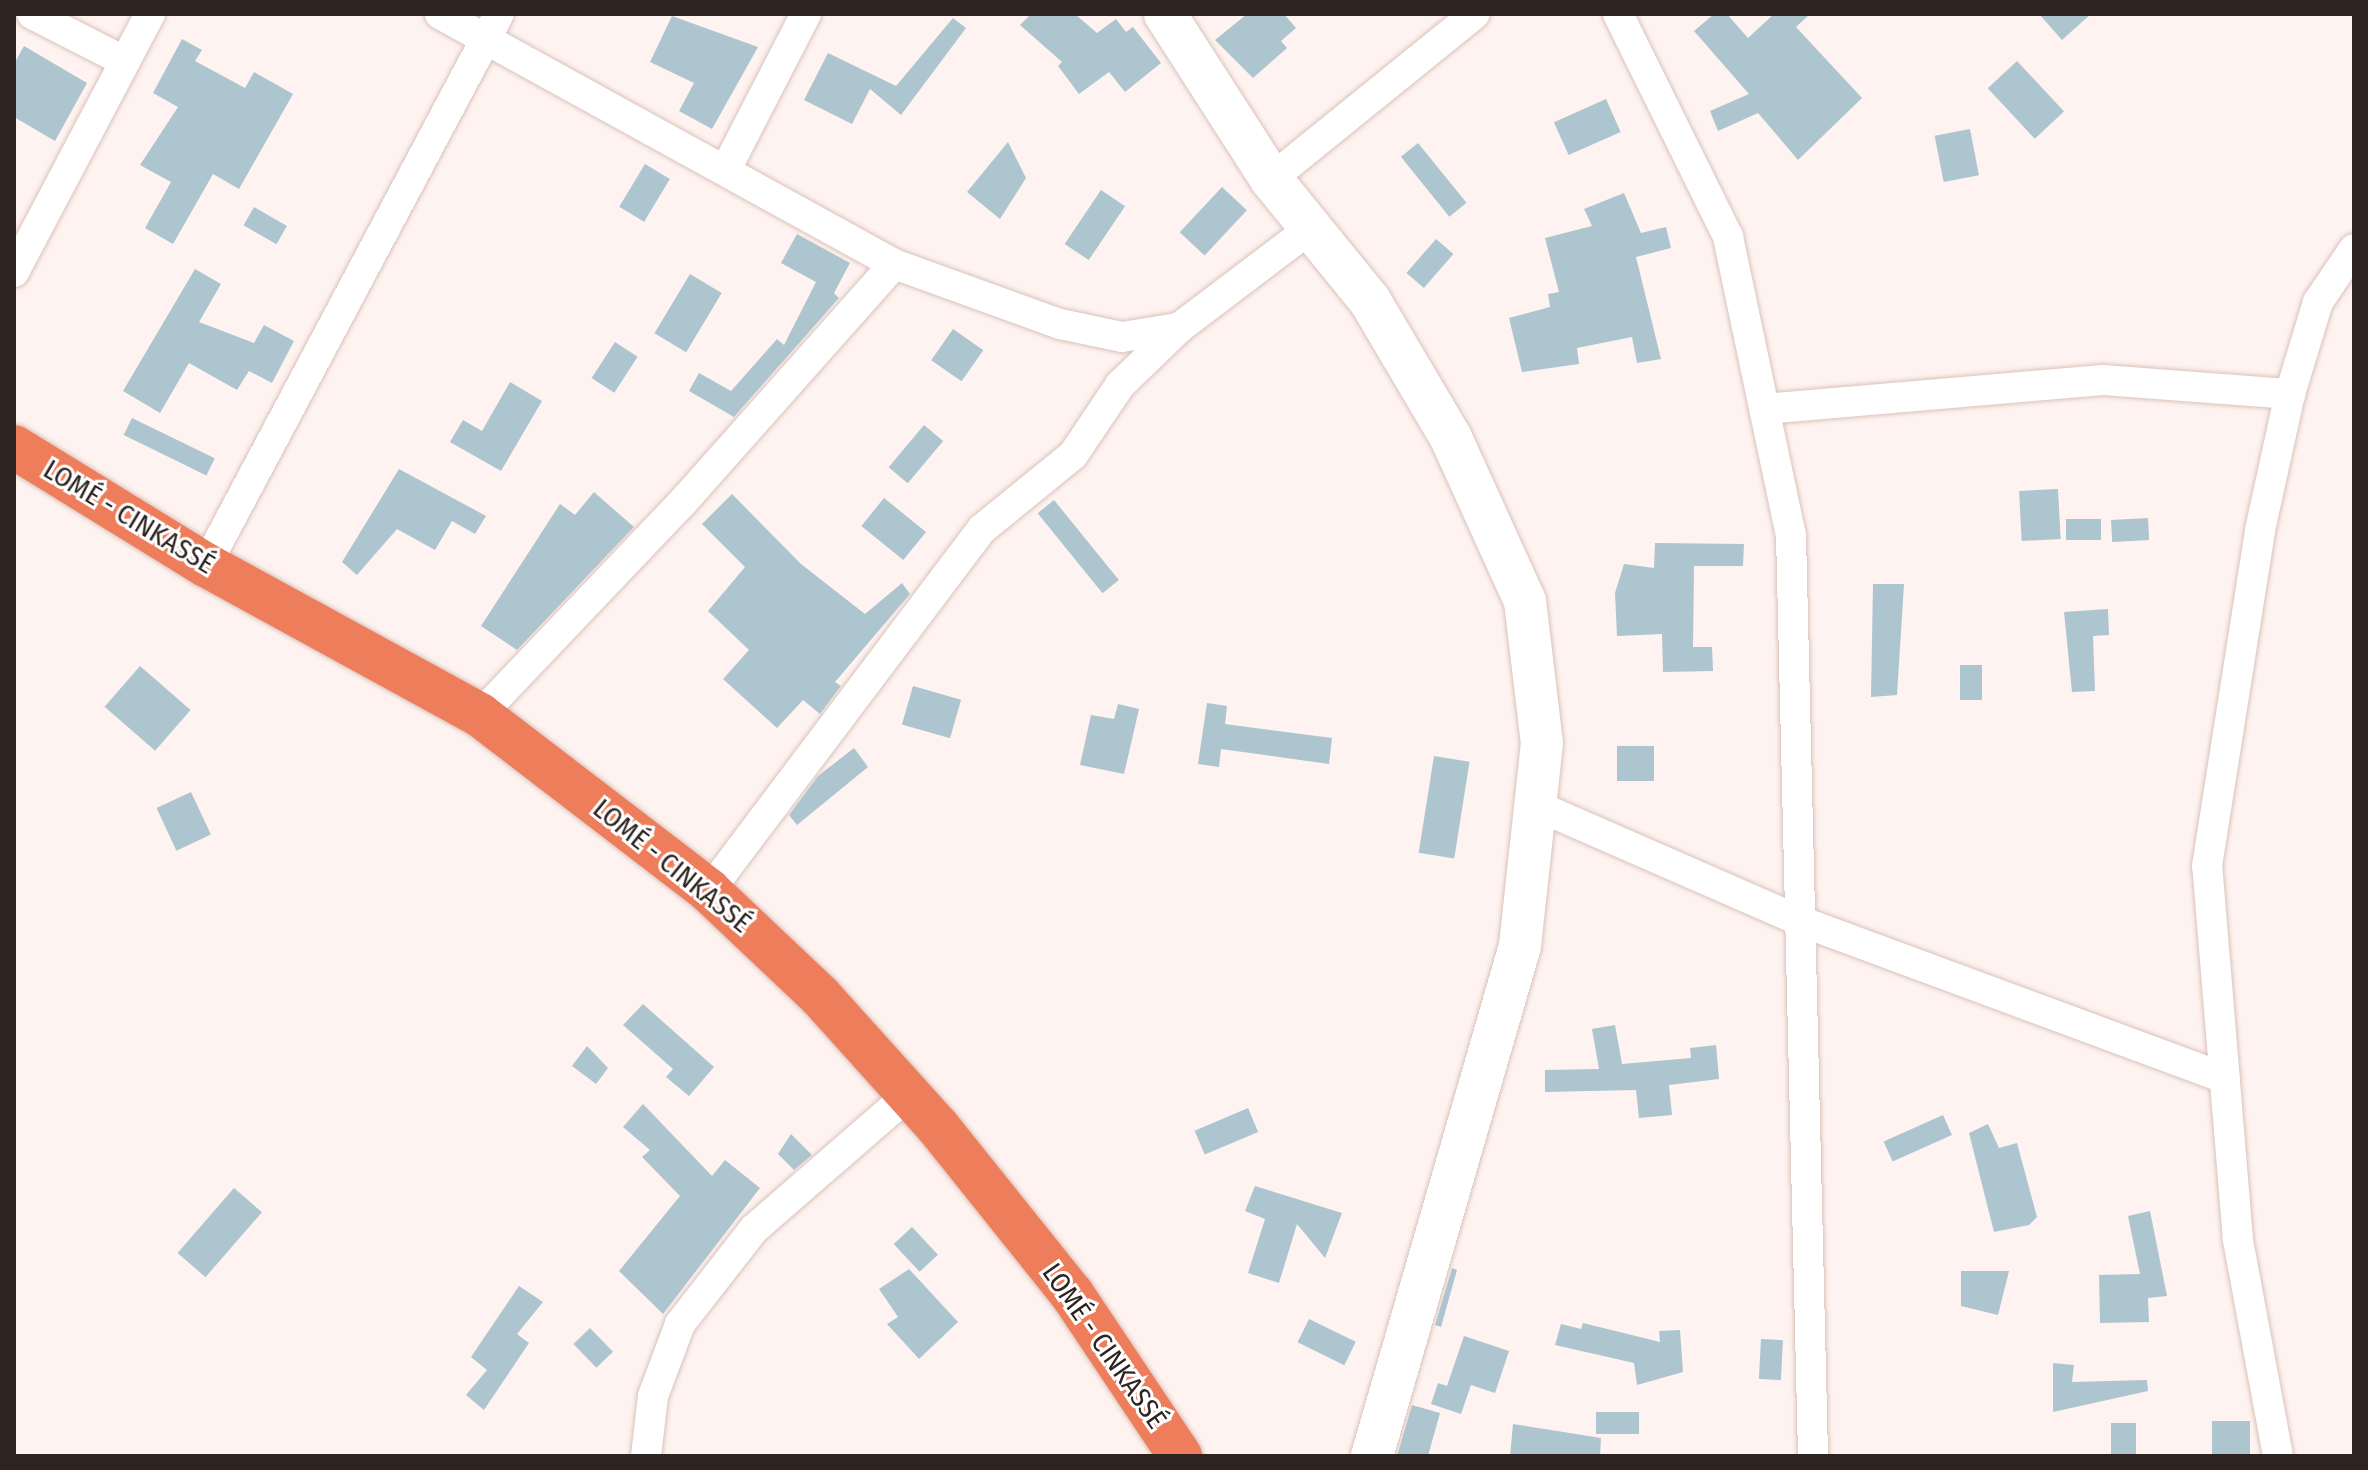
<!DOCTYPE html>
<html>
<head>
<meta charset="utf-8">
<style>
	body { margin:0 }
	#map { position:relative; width:2368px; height:1470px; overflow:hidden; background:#fef3f0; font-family:"Fira Sans Condensed",sans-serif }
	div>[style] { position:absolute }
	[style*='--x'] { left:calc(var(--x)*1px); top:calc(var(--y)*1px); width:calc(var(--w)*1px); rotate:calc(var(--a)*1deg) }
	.building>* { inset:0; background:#adc5cf; transform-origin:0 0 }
	.roads { filter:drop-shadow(0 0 2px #dac2ba) drop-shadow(0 0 2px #dac2ba) }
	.street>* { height:30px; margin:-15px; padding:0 15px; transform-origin:15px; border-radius:15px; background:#fff }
	.secondary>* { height:42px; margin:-21px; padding:0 21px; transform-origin:21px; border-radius:21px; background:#fff }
	.highway>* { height:44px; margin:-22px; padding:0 22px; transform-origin:22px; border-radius:22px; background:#ee7d5c }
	span { translate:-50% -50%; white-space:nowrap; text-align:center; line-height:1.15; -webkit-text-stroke:6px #fff; paint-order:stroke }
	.street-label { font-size:28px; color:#2d2421 }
	.frame { position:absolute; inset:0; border:16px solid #2d2421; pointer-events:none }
</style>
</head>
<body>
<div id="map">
	<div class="building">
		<i style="clip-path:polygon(1031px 14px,1075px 14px,1097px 33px,1116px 19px,1126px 32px,1133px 27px,1161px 63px,1125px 92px,1109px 72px,1079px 94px,1058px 66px,1062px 62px,1020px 25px)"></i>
		<i style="clip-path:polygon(1247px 14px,1284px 14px,1296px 28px,1281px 41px,1287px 48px,1253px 78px,1215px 40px)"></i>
		<i style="clip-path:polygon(1714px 14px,1727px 14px,1748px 38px,1774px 14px,1810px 14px,1796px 27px,1862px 98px,1798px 160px,1758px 113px,1718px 131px,1710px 111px,1749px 94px,1694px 31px)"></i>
		<i style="clip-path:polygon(2039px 14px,2091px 14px,2062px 40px)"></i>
		<i style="clip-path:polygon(672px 16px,758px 47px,712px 129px,679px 111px,694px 83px,650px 62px)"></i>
		<i style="clip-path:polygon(953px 18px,966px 28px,901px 115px,870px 89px,852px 124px,804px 100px,828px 53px,896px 86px)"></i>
		<i style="clip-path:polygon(182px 39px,202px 50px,195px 61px,245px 88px,254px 72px,293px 94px,239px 189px,213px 174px,173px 244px,145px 228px,171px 182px,140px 165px,178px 107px,153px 93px)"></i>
		<i style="clip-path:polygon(24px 46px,87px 83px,55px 141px,14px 117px,14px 64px)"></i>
		<i style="left:2017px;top:61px;width:69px;height:40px;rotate:47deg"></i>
		<i style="left:1606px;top:99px;width:36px;height:57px;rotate:66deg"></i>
		<i style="left:1970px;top:129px;width:47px;height:36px;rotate:79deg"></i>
		<i style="clip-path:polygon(1008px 142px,1026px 178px,1000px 219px,967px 192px)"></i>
		<i style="left:1418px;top:143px;width:77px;height:22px;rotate:51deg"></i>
		<i style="left:645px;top:164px;width:29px;height:50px;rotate:31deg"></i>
		<i style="left:1222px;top:187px;width:34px;height:62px;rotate:43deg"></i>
		<i style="left:1101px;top:190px;width:29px;height:65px;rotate:34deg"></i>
		<i style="clip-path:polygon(1624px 193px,1641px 233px,1666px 227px,1671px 248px,1636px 257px,1661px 359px,1637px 363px,1632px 337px,1577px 348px,1579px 364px,1522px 372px,1509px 318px,1550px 307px,1548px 294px,1559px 292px,1545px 238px,1592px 226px,1584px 209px)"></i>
		<i style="left:254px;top:207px;width:38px;height:21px;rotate:30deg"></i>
		<i style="clip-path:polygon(797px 234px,850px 263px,834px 293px,839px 298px,734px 417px,689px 391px,699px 373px,731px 391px,777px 339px,784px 345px,816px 282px,781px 263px)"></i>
		<i style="left:1436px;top:239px;width:23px;height:45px;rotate:41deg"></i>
		<i style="clip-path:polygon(195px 269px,221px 284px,199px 322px,254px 343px,264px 325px,294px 341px,272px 383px,249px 371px,237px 390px,189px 363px,160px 413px,123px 391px)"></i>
		<i style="left:690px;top:274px;width:37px;height:69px;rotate:31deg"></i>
		<i style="left:953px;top:329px;width:37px;height:38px;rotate:35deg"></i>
		<i style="left:615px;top:342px;width:27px;height:43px;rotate:33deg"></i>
		<i style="clip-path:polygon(510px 382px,542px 401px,501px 471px,450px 442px,463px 420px,482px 431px)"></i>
		<i style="left:132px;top:418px;width:92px;height:19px;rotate:26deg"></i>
		<i style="left:924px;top:425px;width:25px;height:55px;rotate:40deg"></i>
		<i style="clip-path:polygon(399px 469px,486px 516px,475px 534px,452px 521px,435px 550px,397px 529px,357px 575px,342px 562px)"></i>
		<i style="left:2058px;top:489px;width:50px;height:39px;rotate:87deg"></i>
		<i style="clip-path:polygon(594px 492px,634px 527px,517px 650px,481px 626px,560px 504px,575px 515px)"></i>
		<i style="clip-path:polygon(732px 494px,801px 564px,865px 614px,902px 583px,910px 594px,835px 682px,841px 686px,820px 714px,803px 700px,777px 728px,723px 679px,749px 650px,708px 611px,745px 567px,702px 524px)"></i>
		<i style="left:884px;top:498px;width:54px;height:36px;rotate:39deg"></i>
		<i style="left:1054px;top:500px;width:103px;height:21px;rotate:51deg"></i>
		<i style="left:2148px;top:518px;width:22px;height:37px;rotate:87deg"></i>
		<i style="left:2066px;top:519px;width:35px;height:21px"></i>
		<i style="clip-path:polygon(1655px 543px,1744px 544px,1743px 566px,1694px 566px,1693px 647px,1712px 647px,1713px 671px,1663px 672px,1662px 634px,1617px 636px,1615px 593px,1624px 564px,1654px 568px)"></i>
		<i style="clip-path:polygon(1873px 584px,1904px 584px,1897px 695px,1871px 697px)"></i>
		<i style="clip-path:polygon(2108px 609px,2109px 635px,2093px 636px,2095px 691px,2072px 692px,2064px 612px)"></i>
		<i style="left:1982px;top:665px;width:35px;height:22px;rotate:90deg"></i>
		<i style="left:140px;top:666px;width:67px;height:54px;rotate:41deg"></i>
		<i style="left:913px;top:686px;width:50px;height:40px;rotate:16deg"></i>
		<i style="clip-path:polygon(1207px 703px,1227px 706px,1225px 724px,1332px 738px,1329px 764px,1221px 749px,1219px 767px,1198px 764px)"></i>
		<i style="clip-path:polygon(1118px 704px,1139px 709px,1124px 774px,1080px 765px,1091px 715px,1114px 719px)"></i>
		<i style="left:1617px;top:746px;width:37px;height:35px"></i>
		<i style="clip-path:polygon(854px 748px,868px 767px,797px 825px,789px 815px,818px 776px)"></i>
		<i style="left:1434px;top:756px;width:36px;height:98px;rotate:9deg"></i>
		<i style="left:191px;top:792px;width:47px;height:38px;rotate:65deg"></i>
		<i style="clip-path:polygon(643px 1004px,714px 1067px,689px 1096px,666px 1077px,673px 1069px,623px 1025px)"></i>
		<i style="clip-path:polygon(1615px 1025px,1622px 1064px,1691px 1058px,1690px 1048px,1716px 1045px,1719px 1079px,1669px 1085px,1672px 1115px,1639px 1118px,1636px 1090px,1545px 1092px,1545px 1070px,1599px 1069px,1592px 1029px)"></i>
		<i style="clip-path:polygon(587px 1046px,608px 1068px,596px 1084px,572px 1066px)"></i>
		<i style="clip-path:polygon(643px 1104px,712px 1176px,725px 1160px,760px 1188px,663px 1314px,619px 1271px,680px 1196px,642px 1157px,650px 1150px,623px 1127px)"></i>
		<i style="left:1248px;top:1108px;width:26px;height:58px;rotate:67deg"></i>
		<i style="left:1943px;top:1115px;width:22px;height:65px;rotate:66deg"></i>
		<i style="clip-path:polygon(1988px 1124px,1999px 1148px,2017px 1143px,2037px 1217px,2029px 1225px,1994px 1232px,1969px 1133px)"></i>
		<i style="clip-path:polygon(791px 1134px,812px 1155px,794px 1170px,778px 1154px)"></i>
		<i style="clip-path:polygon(1255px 1186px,1342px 1213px,1325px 1258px,1297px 1224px,1279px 1283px,1248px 1273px,1265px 1219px,1245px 1211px)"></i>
		<i style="left:234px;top:1188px;width:37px;height:86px;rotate:41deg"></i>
		<i style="clip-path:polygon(2150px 1211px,2167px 1296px,2148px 1298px,2149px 1322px,2100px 1323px,2099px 1275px,2140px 1274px,2128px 1216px)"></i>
		<i style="left:912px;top:1227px;width:38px;height:25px;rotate:47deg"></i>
		<i style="clip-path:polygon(1452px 1268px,1457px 1270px,1441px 1327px,1435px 1325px)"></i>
		<i style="clip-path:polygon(909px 1269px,958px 1322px,919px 1359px,887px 1324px,898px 1317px,879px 1289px)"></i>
		<i style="clip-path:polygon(1961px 1271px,2009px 1271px,1998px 1315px,1961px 1306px)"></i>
		<i style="clip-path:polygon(519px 1286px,543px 1302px,517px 1334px,529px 1343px,484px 1410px,466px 1395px,487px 1370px,471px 1357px)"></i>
		<i style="left:1309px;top:1319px;width:52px;height:26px;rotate:26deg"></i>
		<i style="clip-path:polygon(1583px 1323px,1660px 1342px,1659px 1331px,1680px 1330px,1683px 1372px,1637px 1385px,1634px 1363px,1555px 1345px,1561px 1324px,1581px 1329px)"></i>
		<i style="left:590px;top:1328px;width:33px;height:23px;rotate:46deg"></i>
		<i style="clip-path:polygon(1464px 1336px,1509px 1351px,1495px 1393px,1471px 1385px,1461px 1414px,1431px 1404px,1438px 1383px,1447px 1386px)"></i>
		<i style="left:1761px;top:1339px;width:22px;height:40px;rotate:3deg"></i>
		<i style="clip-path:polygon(2053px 1363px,2074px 1365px,2072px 1382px,2147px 1380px,2148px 1391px,2053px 1412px)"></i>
		<i style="clip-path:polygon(1412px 1405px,1440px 1413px,1428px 1456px,1397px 1456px)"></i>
		<i style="left:1596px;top:1412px;width:43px;height:22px"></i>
		<i style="left:2250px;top:1421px;width:35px;height:38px;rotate:90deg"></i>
		<i style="left:2111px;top:1423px;width:25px;height:33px"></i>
		<i style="clip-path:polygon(1513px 1424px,1601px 1438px,1600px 1456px,1510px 1456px)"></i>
	</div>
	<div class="roads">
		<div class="street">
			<i style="--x:32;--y:14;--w:101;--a:27.1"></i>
			<i style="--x:440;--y:14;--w:518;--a:28.84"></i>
			<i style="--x:894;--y:264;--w:177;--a:19.9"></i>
			<i style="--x:1060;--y:324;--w:63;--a:11.8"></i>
			<i style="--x:1122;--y:337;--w:58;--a:-9"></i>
			<i style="--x:1618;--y:14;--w:249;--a:63.7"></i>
			<i style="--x:1728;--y:237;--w:305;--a:78.1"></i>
			<i style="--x:1791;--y:535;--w:921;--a:88.63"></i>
			<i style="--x:727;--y:167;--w:172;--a:-62.7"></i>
			<i style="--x:1271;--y:179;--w:262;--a:-39"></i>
			<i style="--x:14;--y:272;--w:292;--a:-62.2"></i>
			<i style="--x:1764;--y:409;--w:340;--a:-4.9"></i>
			<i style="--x:2103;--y:380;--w:188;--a:4.3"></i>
			<i style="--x:206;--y:565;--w:624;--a:-62"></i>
			<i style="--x:480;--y:715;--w:293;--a:-46.4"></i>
			<i style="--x:682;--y:503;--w:319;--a:-48.4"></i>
			<i style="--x:1535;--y:805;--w:289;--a:23.6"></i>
			<i style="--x:1800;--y:921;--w:453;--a:20.3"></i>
			<i style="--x:709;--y:891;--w:453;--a:-53"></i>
			<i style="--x:982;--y:529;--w:117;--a:-39.1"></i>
			<i style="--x:1073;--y:455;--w:84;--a:-56.1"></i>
			<i style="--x:1120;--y:385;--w:82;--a:-44"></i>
			<i style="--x:1179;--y:328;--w:167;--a:-37.2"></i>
			<i style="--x:646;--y:1456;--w:60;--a:-83.3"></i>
			<i style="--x:653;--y:1396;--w:77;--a:-69.4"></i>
			<i style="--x:680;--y:1324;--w:120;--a:-52.1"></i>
			<i style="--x:754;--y:1229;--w:204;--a:-41"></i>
			<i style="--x:2278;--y:1456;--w:220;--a:-100.5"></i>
			<i style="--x:2238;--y:1240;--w:375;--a:-94.7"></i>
			<i style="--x:2207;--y:866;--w:340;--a:-81"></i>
			<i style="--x:2260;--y:530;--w:139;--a:-77.6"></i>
			<i style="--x:2290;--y:394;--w:96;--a:-73.1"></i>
			<i style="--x:2318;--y:302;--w:64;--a:-55.8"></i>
		</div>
		<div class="secondary">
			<i style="--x:1165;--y:14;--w:196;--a:57.3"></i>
			<i style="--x:1271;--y:179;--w:157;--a:50.9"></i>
			<i style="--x:1370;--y:301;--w:159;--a:59.4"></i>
			<i style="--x:1451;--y:438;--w:179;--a:65.6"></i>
			<i style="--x:1525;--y:601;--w:143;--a:83.2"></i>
			<i style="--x:1542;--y:743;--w:204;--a:96.2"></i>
			<i style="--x:1520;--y:946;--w:531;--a:106.18"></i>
		</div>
		<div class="highway">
			<i style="--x:14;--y:447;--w:225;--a:31.6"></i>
			<i style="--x:206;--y:565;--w:312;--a:28.7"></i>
			<i style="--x:480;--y:715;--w:289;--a:37.5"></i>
			<i style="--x:709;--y:891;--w:153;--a:43.4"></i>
			<i style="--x:820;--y:996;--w:176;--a:48"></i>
			<i style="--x:938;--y:1127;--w:214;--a:51.3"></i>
			<i style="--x:1072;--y:1294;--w:195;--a:56.3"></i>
		</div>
	</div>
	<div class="street-label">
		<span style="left:129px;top:517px;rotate:31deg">LOMÉ - CINKASSÉ</span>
		<span style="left:672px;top:866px;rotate:39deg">LOMÉ - CINKASSÉ</span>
		<span style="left:1104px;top:1346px;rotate:55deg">LOMÉ - CINKASSÉ</span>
	</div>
	<div class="frame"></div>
</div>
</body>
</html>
